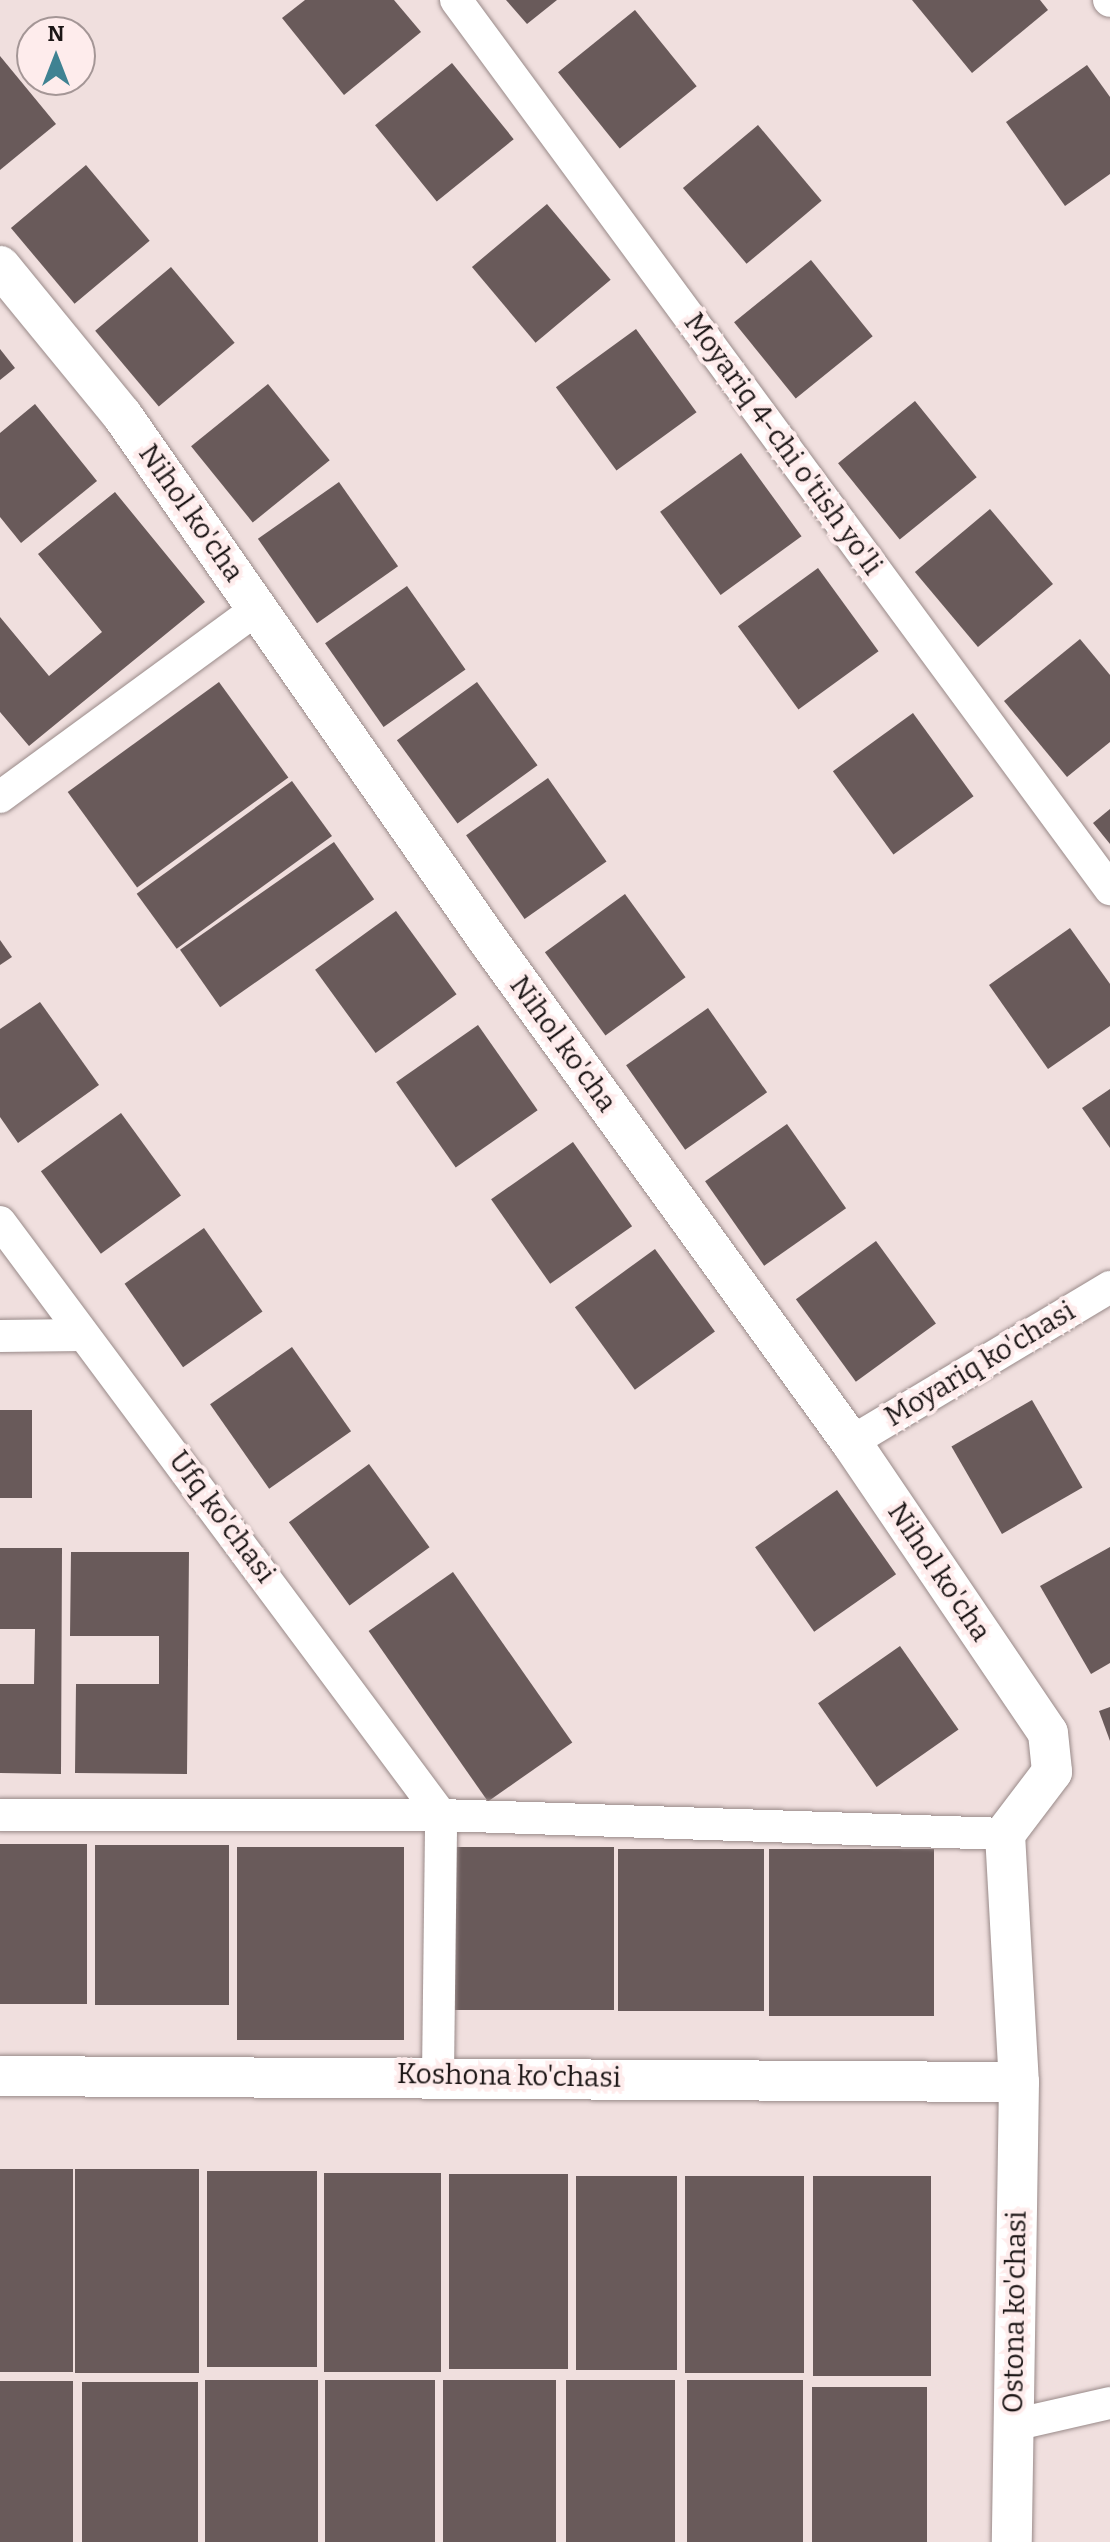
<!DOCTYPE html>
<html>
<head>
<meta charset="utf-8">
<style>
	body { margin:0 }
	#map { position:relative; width:1110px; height:2542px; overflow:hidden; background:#f0dfde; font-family:Bitter,serif }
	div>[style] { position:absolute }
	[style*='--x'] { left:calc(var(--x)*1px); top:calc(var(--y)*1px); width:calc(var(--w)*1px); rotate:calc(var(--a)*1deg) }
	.building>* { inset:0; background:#695a5a; transform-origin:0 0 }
	.roads { filter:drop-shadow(0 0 2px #998a89) drop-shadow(0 0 2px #998a89) }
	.minor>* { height:32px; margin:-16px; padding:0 16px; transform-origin:16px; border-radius:16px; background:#fff }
	.tertiary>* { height:40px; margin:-20px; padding:0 20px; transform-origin:20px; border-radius:20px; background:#fff }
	span { translate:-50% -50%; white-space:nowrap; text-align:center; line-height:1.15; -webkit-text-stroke:8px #feecec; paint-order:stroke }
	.street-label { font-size:28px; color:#1c1616 }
	.north { position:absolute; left:16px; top:16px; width:80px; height:80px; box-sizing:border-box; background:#feecec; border:2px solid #a49696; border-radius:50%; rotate:0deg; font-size:22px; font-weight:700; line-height:32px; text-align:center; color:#1c1616 }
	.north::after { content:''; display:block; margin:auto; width:28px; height:36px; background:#3f8292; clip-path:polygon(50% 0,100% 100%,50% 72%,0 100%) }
</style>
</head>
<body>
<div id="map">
	<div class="building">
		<i style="clip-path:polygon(305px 0,394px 0,421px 32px,344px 95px,282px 18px)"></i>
		<i style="clip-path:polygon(506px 0,557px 0,527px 24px)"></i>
		<i style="clip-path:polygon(912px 0,1040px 0,1048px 10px,972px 73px)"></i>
		<i style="left:635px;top:10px;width:98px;height:99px;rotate:51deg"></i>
		<i style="clip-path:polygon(0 56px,56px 124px,0 170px)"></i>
		<i style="left:452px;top:63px;width:98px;height:99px;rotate:51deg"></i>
		<i style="clip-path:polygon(1087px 65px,1110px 97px,1110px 174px,1065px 206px,1006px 122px)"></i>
		<i style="left:758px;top:125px;width:99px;height:98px;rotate:50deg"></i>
		<i style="left:86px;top:165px;width:99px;height:98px;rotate:50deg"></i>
		<i style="left:547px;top:204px;width:99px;height:98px;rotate:50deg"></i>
		<i style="left:811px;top:260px;width:98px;height:99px;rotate:51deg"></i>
		<i style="left:171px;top:267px;width:99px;height:99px;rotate:50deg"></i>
		<i style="left:636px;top:329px;width:103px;height:99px;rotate:54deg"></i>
		<i style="clip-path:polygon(0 349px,15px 368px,0 380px)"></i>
		<i style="left:268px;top:384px;width:98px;height:99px;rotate:51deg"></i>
		<i style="left:915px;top:401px;width:98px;height:99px;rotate:51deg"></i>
		<i style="clip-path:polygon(35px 404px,97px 481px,21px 543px,0 517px,0 433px)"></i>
		<i style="left:741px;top:453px;width:103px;height:100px;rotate:54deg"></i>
		<i style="left:339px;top:482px;width:103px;height:99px;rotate:55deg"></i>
		<i style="clip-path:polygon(115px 492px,205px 602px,29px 746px,0 712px,0 617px,49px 676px,102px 632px,38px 554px)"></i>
		<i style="left:990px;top:509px;width:98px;height:98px;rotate:50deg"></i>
		<i style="left:818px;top:568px;width:103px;height:99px;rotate:54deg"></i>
		<i style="left:407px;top:586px;width:102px;height:100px;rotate:55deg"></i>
		<i style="clip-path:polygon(1080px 639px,1110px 675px,1110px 742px,1067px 777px,1004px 701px)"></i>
		<i style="left:219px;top:682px;width:118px;height:187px;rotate:54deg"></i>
		<i style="left:477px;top:682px;width:103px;height:99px;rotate:54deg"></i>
		<i style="left:913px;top:713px;width:103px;height:99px;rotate:54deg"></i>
		<i style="left:548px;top:778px;width:102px;height:100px;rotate:55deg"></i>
		<i style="left:292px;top:781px;width:68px;height:192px;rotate:54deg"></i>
		<i style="clip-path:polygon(1110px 809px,1110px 844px,1093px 823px)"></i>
		<i style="left:334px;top:842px;width:70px;height:188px;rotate:55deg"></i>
		<i style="left:625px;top:894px;width:103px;height:99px;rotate:54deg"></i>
		<i style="left:396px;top:911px;width:103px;height:100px;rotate:54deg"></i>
		<i style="clip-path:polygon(1070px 928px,1110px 984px,1110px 1026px,1048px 1069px,989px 985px)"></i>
		<i style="clip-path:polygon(0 940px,12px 957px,0 965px)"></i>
		<i style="clip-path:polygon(40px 1002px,99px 1085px,18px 1143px,0 1117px,0 1029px)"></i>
		<i style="left:708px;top:1008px;width:103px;height:100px;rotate:55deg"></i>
		<i style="left:478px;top:1025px;width:104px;height:100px;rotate:55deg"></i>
		<i style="clip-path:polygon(1110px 1089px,1110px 1148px,1082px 1108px)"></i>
		<i style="left:121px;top:1113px;width:102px;height:99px;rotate:54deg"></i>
		<i style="left:787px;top:1124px;width:103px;height:100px;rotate:55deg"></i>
		<i style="left:573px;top:1142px;width:103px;height:100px;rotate:55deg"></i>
		<i style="left:204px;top:1228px;width:102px;height:97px;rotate:55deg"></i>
		<i style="left:876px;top:1241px;width:102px;height:99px;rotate:54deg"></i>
		<i style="left:655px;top:1249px;width:102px;height:99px;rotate:54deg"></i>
		<i style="left:292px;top:1347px;width:103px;height:100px;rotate:55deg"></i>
		<i style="left:1032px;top:1400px;width:101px;height:93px;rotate:60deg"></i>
		<i style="left:0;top:1410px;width:32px;height:88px"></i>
		<i style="left:369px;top:1464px;width:103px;height:99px;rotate:54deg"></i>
		<i style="left:837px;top:1490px;width:103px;height:100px;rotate:55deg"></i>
		<i style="clip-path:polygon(1110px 1547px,1110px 1663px,1091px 1674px,1040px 1586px)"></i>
		<i style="clip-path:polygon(0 1548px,62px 1548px,61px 1774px,0 1773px,0 1684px,34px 1684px,35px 1629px,0 1629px)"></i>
		<i style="clip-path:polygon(71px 1552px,189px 1552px,187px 1774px,75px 1773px,76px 1684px,159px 1684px,159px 1636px,70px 1636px)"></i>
		<i style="left:453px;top:1572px;width:208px;height:103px;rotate:55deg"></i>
		<i style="left:900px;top:1646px;width:102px;height:100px;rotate:55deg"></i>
		<i style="clip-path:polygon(1110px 1707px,1110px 1741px,1099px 1711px)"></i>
		<i style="left:0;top:1844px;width:87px;height:160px"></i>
		<i style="left:95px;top:1845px;width:134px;height:160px"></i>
		<i style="left:237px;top:1847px;width:167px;height:193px"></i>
		<i style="left:454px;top:1847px;width:160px;height:163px"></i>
		<i style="left:618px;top:1849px;width:146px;height:162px"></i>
		<i style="left:769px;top:1849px;width:165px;height:167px"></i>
		<i style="left:0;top:2169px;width:73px;height:203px"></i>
		<i style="left:75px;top:2169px;width:124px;height:204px"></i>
		<i style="left:207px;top:2171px;width:110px;height:196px"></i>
		<i style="left:324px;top:2173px;width:117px;height:199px"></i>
		<i style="left:449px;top:2174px;width:119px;height:195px"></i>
		<i style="left:576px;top:2176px;width:101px;height:194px"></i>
		<i style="left:685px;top:2176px;width:119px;height:197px"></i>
		<i style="left:813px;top:2176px;width:118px;height:200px"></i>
		<i style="left:205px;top:2380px;width:113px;height:162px"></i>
		<i style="left:325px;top:2380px;width:110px;height:162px"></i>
		<i style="left:443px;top:2380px;width:113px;height:162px"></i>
		<i style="left:566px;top:2380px;width:109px;height:162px"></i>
		<i style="left:687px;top:2380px;width:116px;height:162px"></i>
		<i style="left:0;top:2381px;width:73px;height:161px"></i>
		<i style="left:82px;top:2382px;width:116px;height:160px"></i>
		<i style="left:812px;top:2387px;width:115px;height:155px"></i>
	</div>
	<div class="roads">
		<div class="minor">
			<i style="--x:456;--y:0;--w:1104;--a:53.66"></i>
			<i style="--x:1109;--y:0;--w:1;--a:45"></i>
			<i style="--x:0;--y:797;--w:318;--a:-36.2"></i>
			<i style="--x:0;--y:1222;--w:739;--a:53.36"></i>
			<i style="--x:0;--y:1336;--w:83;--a:-0.7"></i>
			<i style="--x:851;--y:1442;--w:302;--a:-30.9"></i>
			<i style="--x:0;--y:1815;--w:441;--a:0"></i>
			<i style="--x:441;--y:1815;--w:564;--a:1.93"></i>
			<i style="--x:438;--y:2075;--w:260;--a:-89.3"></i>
			<i style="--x:1013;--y:2425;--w:99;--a:-12.8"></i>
		</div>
		<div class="tertiary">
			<i style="--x:0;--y:266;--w:193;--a:50.7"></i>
			<i style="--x:122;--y:415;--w:640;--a:55.12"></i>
			<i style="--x:488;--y:940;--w:619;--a:54.13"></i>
			<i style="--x:851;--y:1442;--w:351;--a:55.9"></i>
			<i style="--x:1048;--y:1733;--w:39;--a:84"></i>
			<i style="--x:1052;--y:1772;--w:78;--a:127.2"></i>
			<i style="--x:1005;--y:1834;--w:248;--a:86.8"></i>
			<i style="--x:1019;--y:2082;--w:460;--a:90.9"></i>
			<i style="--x:0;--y:2076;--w:1019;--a:0.34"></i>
		</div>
	</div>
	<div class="street-label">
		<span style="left:783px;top:444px;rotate:54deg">Moyariq 4-chi o'tish yo'li</span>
		<span style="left:191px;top:513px;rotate:55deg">Nihol ko'cha</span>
		<span style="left:563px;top:1044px;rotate:54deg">Nihol ko'cha</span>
		<span style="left:980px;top:1364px;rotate:-31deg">Moyariq ko'chasi</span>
		<span style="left:222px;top:1517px;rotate:53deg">Ufq ko'chasi</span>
		<span style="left:939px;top:1572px;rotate:56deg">Nihol ko'cha</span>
		<span style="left:509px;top:2076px;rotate:1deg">Koshona ko'chasi</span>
		<span style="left:1015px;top:2312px;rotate:-89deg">Ostona ko'chasi</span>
	</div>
	<div class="north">N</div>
</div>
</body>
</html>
